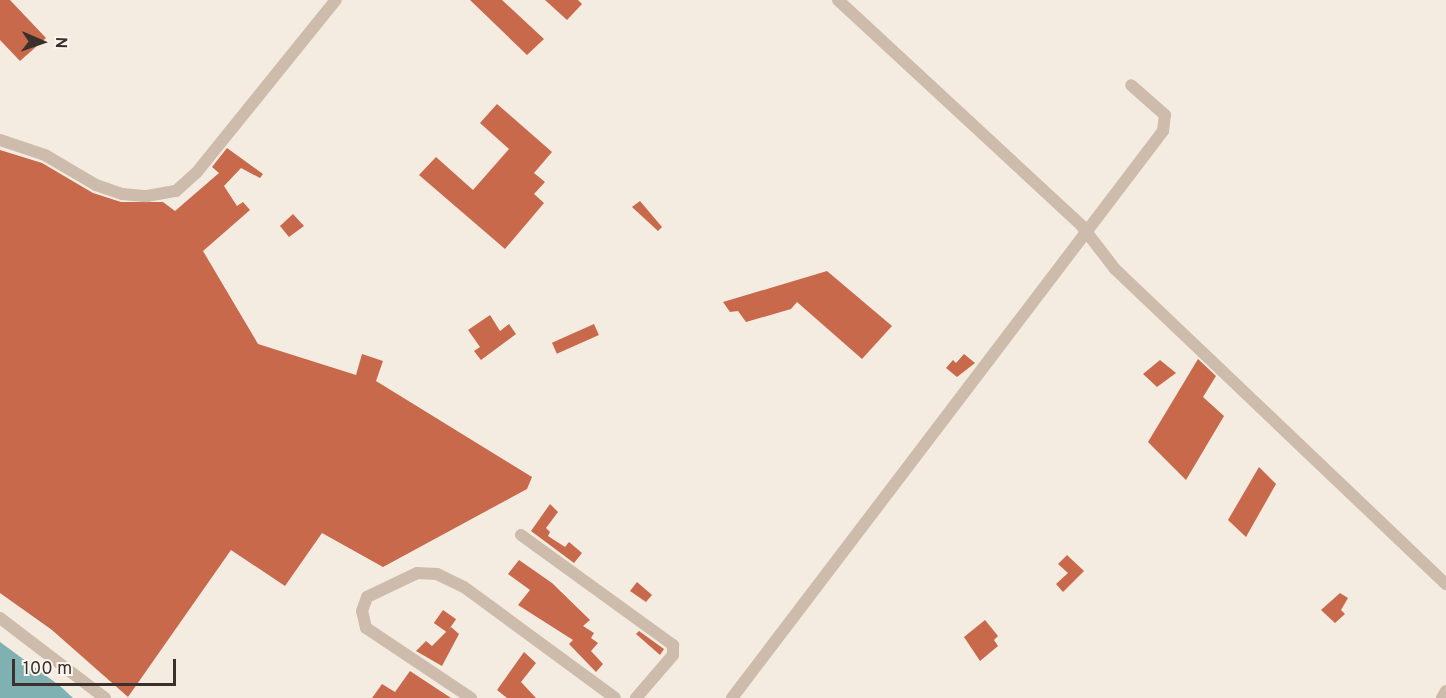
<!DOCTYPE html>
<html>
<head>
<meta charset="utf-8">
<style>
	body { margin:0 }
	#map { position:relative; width:1446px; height:698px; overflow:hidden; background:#f4ebe1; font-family:Overpass,sans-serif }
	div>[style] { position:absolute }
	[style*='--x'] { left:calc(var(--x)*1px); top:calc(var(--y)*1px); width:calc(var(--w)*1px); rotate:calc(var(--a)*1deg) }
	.water>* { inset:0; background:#7fb0b2 }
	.building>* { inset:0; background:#c8694b; transform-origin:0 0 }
	.minor>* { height:12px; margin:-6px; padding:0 6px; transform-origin:6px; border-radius:6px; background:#cdbbac }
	span { translate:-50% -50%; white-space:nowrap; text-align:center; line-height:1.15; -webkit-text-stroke:4.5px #fbf5ee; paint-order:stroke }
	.north { position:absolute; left:12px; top:12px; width:60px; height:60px; -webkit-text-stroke:4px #fbf5ee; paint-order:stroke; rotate:92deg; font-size:16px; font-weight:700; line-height:24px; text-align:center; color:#3b302b }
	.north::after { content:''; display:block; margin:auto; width:21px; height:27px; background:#3b302b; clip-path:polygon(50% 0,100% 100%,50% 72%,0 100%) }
	.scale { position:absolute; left:12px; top:659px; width:164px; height:27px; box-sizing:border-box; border:3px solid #3b302b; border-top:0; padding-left:8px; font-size:18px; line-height:21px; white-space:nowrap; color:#3b302b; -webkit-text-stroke:4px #fbf5ee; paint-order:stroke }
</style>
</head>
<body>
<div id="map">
	<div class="water">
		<i style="clip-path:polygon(0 642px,60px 686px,73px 698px,0 698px)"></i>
	</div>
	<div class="building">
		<i style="clip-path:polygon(0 0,10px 0,46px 38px,20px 61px,0 40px)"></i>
		<i style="clip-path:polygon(470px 0,502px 0,544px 39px,527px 55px)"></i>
		<i style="clip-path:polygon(545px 0,578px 0,582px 4px,567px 20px)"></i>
		<i style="clip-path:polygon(497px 104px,552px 152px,534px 173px,545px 182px,534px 194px,544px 203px,505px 249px,419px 175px,436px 157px,473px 190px,509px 149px,480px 123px)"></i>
		<i style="clip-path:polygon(227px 148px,263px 174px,260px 178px,241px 168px,224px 186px,237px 206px,243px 202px,250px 210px,203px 251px,258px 344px,356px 375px,362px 354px,383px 361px,376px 381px,532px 477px,527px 489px,383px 567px,322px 533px,285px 586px,231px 550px,128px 697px,52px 630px,0 593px,0 150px,42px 163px,93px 193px,121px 202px,163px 202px,175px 211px,219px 173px,212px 167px)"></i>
		<i style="clip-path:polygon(640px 201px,662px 227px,658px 231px,632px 207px)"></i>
		<i style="clip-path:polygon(293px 214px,304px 226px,289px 237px,280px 226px)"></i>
		<i style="clip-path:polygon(827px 271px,892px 326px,862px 359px,797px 302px,791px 309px,746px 322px,738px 311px,730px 312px,723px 302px)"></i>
		<i style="clip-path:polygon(490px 315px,500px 331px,509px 324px,516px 334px,481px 360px,474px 351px,480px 347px,468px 330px)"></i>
		<i style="left:594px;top:324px;width:12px;height:46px;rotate:66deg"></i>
		<i style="clip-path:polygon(964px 354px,975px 363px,957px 377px,946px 368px,953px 360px,956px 363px)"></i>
		<i style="clip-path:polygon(1198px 359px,1216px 376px,1203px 397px,1224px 416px,1186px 480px,1148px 442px)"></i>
		<i style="clip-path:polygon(1160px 360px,1176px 373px,1157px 387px,1143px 374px)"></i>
		<i style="clip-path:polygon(1259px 467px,1276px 484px,1246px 537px,1228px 520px)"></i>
		<i style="clip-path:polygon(550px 504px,558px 512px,546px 528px,550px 532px,548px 536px,565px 547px,569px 542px,582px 553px,574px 563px,531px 531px)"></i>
		<i style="clip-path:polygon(1067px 555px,1084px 571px,1063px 592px,1056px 584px,1068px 573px,1058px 564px)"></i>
		<i style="clip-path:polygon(519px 560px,552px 583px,590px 620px,583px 626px,594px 633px,591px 638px,598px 643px,591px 651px,603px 664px,596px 672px,569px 644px,573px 640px,518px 605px,530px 590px,508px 574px)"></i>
		<i style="clip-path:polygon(637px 582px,652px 595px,646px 602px,630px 591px)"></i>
		<i style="clip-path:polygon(1340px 593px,1348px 598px,1341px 610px,1345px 614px,1335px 623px,1321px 610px)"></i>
		<i style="left:443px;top:610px;width:16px;height:16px;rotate:35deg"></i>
		<i style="clip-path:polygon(985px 620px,998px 636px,994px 640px,998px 646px,980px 661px,964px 637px)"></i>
		<i style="clip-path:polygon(451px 627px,459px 634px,442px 666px,416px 651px,426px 641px,432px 646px)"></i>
		<i style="clip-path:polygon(639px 631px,664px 649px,660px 655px,636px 634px)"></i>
		<i style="clip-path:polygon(524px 652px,536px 663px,521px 682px,536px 698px,507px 698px,497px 690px)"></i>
		<i style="clip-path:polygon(410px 671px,416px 675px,451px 698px,372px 698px,382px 684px,395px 692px)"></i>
	</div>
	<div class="minor">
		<i style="--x:838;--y:0;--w:331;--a:42.8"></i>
		<i style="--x:1081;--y:225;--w:56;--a:52.3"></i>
		<i style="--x:1115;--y:269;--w:457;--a:43.6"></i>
		<i style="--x:0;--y:140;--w:47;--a:18.4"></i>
		<i style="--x:45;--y:155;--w:59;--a:30.5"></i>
		<i style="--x:96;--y:185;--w:28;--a:19"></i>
		<i style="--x:122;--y:194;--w:25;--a:5"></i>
		<i style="--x:147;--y:196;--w:29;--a:-10"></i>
		<i style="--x:176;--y:191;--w:28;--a:-42"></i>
		<i style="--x:197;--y:172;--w:221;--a:-51.1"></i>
		<i style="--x:521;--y:535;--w:188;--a:35.9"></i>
		<i style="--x:673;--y:645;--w:10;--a:90"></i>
		<i style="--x:673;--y:655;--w:57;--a:130.7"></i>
		<i style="--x:0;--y:618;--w:132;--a:37.3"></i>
		<i style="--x:471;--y:698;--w:126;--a:-146.3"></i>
		<i style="--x:366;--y:628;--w:17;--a:-103"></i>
		<i style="--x:362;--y:611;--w:15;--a:-70"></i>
		<i style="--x:367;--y:597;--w:55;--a:-25.6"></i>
		<i style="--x:417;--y:573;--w:20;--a:3"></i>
		<i style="--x:437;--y:574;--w:30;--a:26"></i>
		<i style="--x:464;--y:587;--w:187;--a:36.3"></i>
		<i style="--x:732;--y:698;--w:712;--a:-52.76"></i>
		<i style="--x:1163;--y:131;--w:16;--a:-83"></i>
		<i style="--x:1165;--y:115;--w:45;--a:-138.6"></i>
		<i style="--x:1442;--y:698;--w:8;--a:-60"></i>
	</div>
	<div class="north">N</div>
	<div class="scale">100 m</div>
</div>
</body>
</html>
